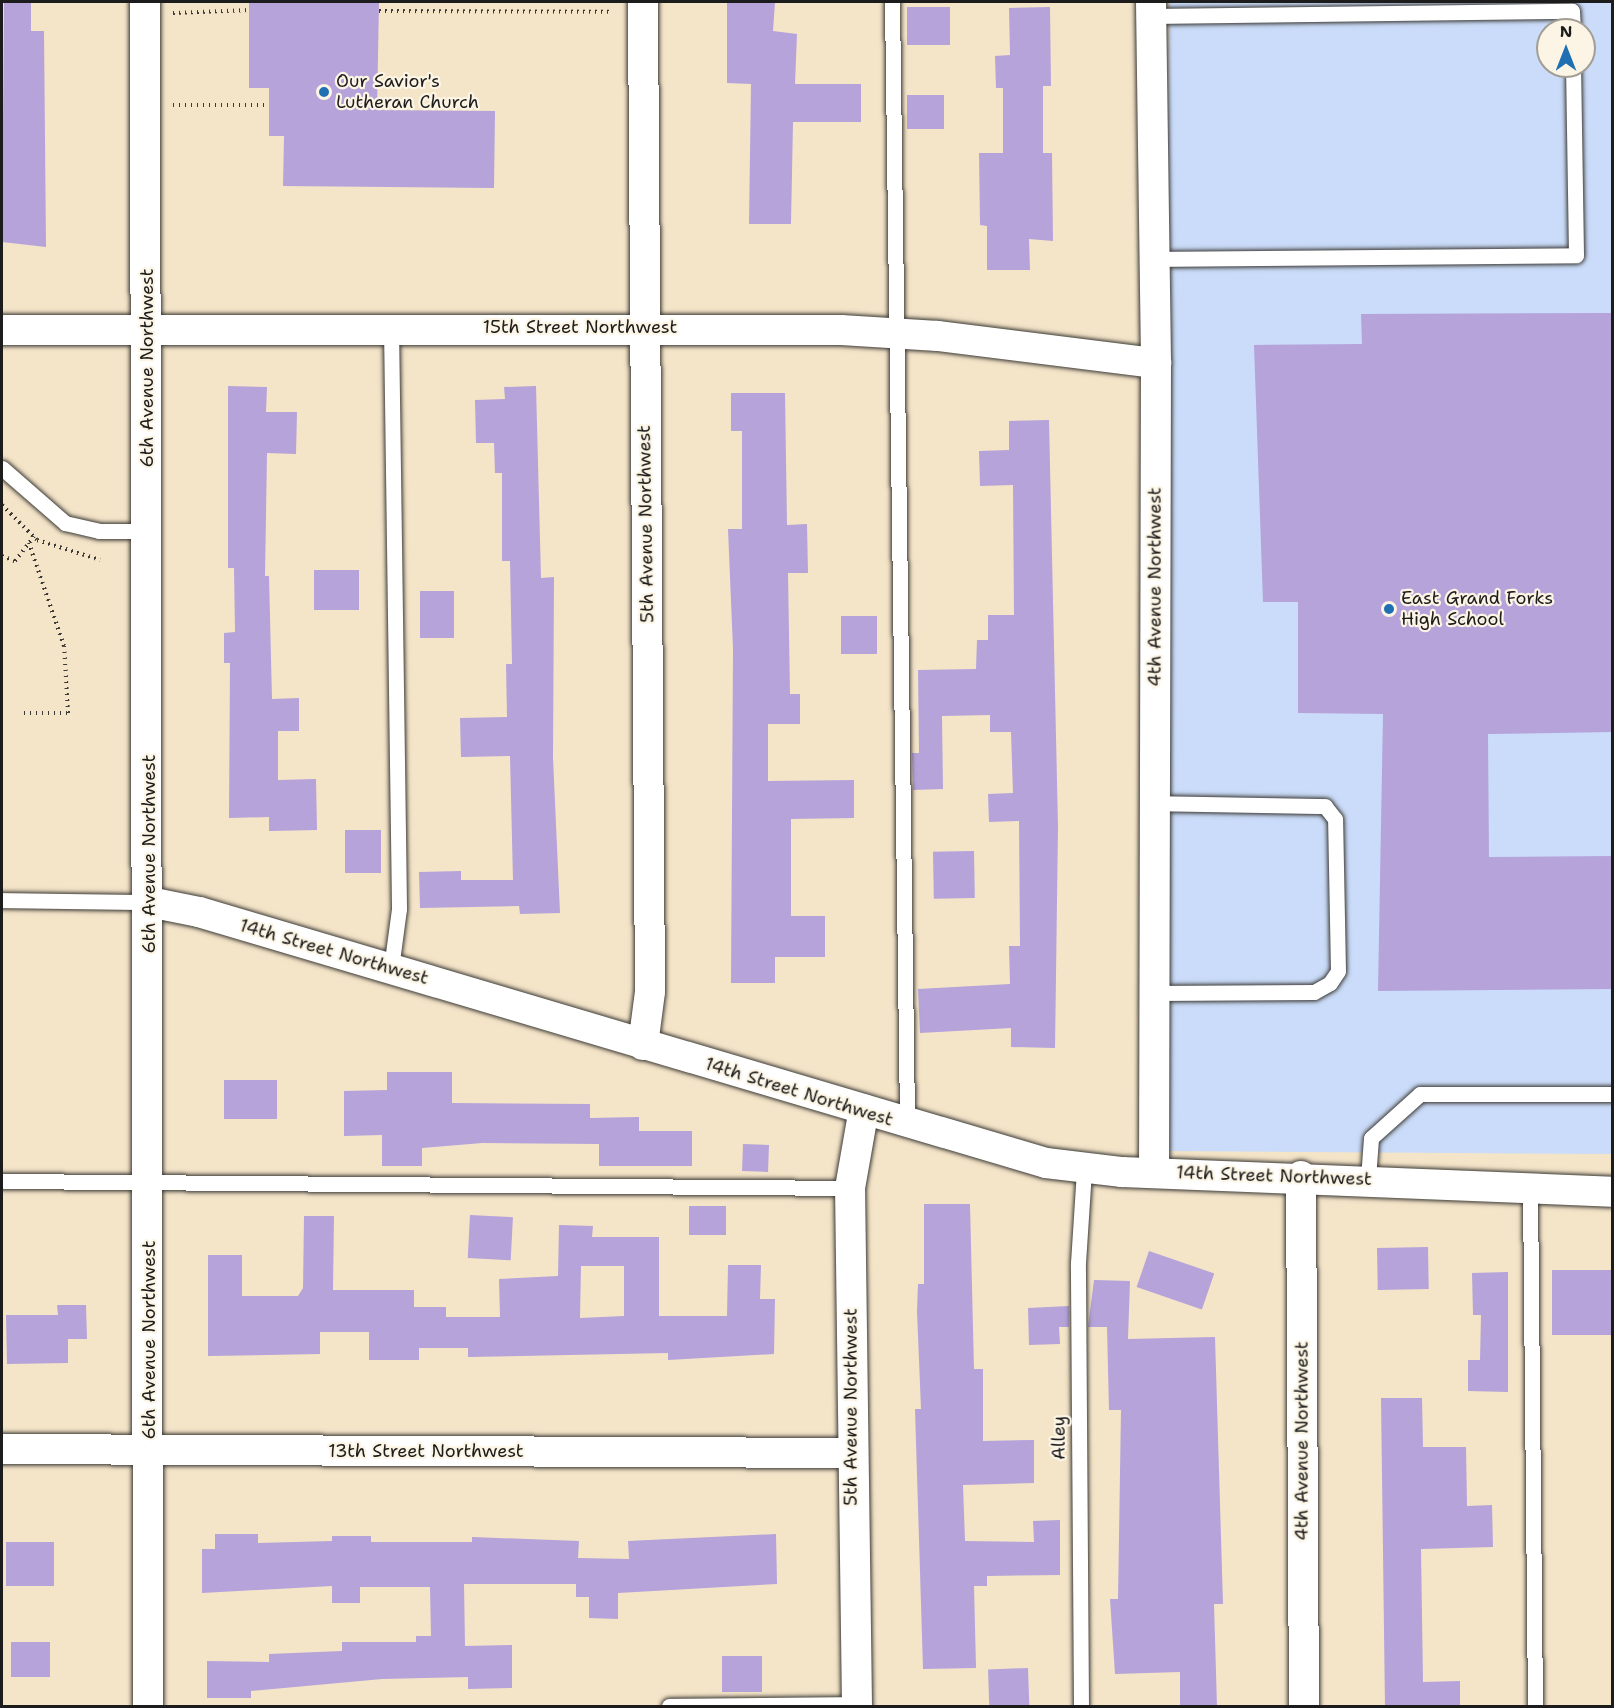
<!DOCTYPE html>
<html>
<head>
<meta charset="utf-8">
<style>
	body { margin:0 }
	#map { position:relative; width:1614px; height:1708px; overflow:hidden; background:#f4e4c8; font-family:"Shantell Sans",sans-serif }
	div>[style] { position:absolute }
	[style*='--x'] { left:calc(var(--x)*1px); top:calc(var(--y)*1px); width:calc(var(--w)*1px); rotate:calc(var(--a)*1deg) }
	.built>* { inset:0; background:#cadcf9 }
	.building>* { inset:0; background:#b5a3da; transform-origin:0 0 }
	.path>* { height:4px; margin-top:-2px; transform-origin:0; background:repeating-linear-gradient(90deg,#3c3a36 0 1.5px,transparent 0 6px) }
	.roads { filter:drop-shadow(0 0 2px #3c3a36) drop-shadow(0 0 2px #3c3a36) }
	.lane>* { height:15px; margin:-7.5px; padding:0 7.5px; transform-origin:7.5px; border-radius:7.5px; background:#fff }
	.street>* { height:30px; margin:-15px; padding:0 15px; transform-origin:15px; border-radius:15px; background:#fff }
	.dots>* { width:16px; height:16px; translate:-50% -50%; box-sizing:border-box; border:3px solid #fcf5e5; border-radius:50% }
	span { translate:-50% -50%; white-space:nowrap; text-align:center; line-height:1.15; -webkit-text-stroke:4.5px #fcf5e5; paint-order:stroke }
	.poi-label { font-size:18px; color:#1c1c1c }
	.left { translate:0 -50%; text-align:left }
	.street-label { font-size:18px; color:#1c1c1c }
	.frame { position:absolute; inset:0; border:3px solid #1c1c1c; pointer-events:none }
	.north { position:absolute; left:1536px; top:18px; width:60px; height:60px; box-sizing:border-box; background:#fcf5e5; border:2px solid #a29e95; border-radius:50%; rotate:0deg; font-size:16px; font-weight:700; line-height:24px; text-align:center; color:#1c1c1c }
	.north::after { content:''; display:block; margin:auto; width:21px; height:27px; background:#1f6fb2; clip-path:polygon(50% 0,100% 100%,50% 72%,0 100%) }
</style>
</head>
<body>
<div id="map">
	<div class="built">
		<i style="clip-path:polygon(evenodd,1169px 2px,1612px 2px,1612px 1154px,1161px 1151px,1169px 2px,1548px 30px,1584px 30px,1584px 66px,1548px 66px,1548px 30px)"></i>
	</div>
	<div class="building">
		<i style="clip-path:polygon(4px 2px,31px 2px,31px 31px,44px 31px,46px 247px,2px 242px)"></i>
		<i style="clip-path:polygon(249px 2px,379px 2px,377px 110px,495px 111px,494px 188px,283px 186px,284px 136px,269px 136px,269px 88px,249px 88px)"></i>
		<i style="clip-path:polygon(727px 2px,775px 2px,773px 31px,797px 34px,795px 84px,861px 84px,861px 122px,793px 122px,791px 224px,749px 224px,751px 84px,727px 83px)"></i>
		<i style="left:907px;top:7px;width:43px;height:38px"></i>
		<i style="clip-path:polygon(1050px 7px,1051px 86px,1043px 86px,1043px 153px,1052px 153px,1053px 241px,1029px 239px,1030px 270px,987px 270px,987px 226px,980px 225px,979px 153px,1003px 153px,1003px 88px,996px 88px,995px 56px,1010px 55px,1009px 8px)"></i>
		<i style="left:907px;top:95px;width:37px;height:34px"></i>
		<i style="clip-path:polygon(1612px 313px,1612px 732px,1488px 734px,1489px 857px,1612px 856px,1612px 989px,1378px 991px,1383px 714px,1298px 713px,1298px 602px,1263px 602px,1254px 345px,1362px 344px,1361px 314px)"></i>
		<i style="clip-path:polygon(228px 386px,267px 387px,266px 412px,297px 412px,296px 454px,267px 453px,265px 576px,269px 576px,272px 699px,299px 698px,299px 731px,278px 731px,278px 780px,316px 779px,317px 830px,269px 831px,269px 817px,229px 818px,230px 663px,224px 663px,224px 633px,235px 632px,234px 568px,228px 568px)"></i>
		<i style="clip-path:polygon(536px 386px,541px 578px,554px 577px,553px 758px,560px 913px,520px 914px,519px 906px,420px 908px,419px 872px,461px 871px,461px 880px,513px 880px,510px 756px,461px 757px,460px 718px,507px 717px,506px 664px,512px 664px,510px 561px,502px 561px,502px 473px,495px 473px,494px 443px,476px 443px,475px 400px,505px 399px,504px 387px)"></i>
		<i style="clip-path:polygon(731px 393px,785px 393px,787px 525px,807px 524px,808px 573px,788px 573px,790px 694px,800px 694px,800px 724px,768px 724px,768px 781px,854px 780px,854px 818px,791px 819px,791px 916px,825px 916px,825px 957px,775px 957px,775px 983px,731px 983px,733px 649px,728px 529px,742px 529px,742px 431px,731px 431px)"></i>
		<i style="clip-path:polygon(1049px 420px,1058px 827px,1055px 1048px,1011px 1047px,1011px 1028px,920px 1033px,918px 989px,1010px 984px,1009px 946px,1020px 946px,1019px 821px,989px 822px,988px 794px,1013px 793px,1011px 732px,990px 732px,990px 715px,942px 716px,943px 789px,913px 790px,912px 753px,919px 753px,918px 670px,976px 669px,977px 640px,988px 640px,988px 615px,1014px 615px,1013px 485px,980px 486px,979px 451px,1009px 450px,1009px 421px)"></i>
		<i style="left:359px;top:570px;width:40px;height:45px;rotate:90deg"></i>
		<i style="left:420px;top:591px;width:34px;height:47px"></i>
		<i style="left:841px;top:616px;width:36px;height:38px"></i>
		<i style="left:345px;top:830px;width:36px;height:43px"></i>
		<i style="left:974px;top:851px;width:47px;height:41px;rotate:89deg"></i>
		<i style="clip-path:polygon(387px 1072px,452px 1072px,452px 1103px,590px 1104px,590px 1118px,639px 1117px,639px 1131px,692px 1131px,692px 1166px,599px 1166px,599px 1144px,482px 1143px,422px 1148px,422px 1166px,382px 1166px,382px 1135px,344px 1136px,344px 1091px,387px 1090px)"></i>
		<i style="left:277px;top:1080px;width:39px;height:53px;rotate:90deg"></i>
		<i style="left:743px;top:1144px;width:26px;height:27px;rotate:2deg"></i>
		<i style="clip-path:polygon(924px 1204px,970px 1204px,974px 1369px,983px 1369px,983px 1441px,1034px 1440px,1034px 1483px,963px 1485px,965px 1541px,1034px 1542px,1033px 1521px,1060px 1520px,1060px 1575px,987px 1576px,987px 1586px,974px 1586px,976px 1668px,923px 1669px,915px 1409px,921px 1409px,917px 1311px,918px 1284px,924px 1284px)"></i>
		<i style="left:726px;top:1206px;width:29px;height:37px;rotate:90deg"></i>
		<i style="left:470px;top:1215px;width:43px;height:43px;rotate:3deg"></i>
		<i style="clip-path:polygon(evenodd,304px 1216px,334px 1216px,333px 1290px,414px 1290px,414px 1307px,446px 1307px,446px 1317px,500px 1317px,499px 1279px,558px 1276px,559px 1225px,593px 1226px,592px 1237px,659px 1237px,659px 1316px,727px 1316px,728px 1265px,761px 1265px,760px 1299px,775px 1299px,774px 1354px,668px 1360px,668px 1353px,468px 1357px,468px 1348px,419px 1348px,419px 1360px,369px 1360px,369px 1332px,320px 1332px,320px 1354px,208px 1356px,208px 1255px,242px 1255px,242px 1296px,298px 1296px,303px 1288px,304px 1216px,581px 1266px,624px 1266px,624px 1316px,580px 1318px,581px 1266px)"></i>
		<i style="left:1428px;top:1247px;width:42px;height:51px;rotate:89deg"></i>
		<i style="left:1149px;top:1251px;width:69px;height:38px;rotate:19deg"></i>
		<i style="left:1552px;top:1270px;width:60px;height:65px"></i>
		<i style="clip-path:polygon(1508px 1272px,1508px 1392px,1468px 1391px,1468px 1360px,1480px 1360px,1481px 1315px,1473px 1315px,1472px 1273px)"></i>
		<i style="clip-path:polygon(1094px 1280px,1130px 1281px,1128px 1339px,1215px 1337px,1223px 1604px,1214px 1604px,1217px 1707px,1180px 1707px,1180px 1672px,1115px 1674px,1110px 1599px,1118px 1599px,1121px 1410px,1109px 1410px,1107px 1327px,1088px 1327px)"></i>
		<i style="clip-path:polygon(57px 1305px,86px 1305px,87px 1339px,68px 1339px,68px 1363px,7px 1364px,6px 1315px,58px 1315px)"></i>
		<i style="clip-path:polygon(1069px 1306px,1069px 1327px,1059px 1327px,1060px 1344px,1029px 1345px,1028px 1308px)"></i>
		<i style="clip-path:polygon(1381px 1398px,1422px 1398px,1423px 1447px,1466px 1447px,1467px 1506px,1492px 1505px,1493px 1547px,1421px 1549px,1423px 1682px,1460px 1681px,1460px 1707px,1385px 1707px)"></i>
		<i style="clip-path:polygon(215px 1534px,258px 1534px,258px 1543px,332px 1541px,332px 1536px,371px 1536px,371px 1542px,472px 1542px,472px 1537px,579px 1541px,578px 1558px,629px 1559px,628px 1541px,776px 1534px,777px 1584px,618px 1593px,618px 1619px,589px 1618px,589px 1597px,576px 1597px,576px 1584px,464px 1584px,465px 1646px,512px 1645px,512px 1688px,468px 1689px,468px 1677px,382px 1679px,251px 1691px,251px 1698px,207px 1698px,207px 1661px,269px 1662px,269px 1654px,342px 1651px,342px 1642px,416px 1642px,416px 1636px,431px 1636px,430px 1587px,360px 1587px,360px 1603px,332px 1603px,332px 1586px,202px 1593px,202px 1549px,215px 1549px)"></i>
		<i style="left:6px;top:1542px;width:48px;height:44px"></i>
		<i style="left:11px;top:1642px;width:39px;height:35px"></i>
		<i style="left:722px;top:1656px;width:40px;height:36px"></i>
		<i style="left:1028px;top:1668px;width:37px;height:40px;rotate:88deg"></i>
	</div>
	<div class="path">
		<i style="--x:379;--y:11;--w:232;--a:0.2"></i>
		<i style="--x:173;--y:13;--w:76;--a:-2.3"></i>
		<i style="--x:173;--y:105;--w:96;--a:0"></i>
		<i style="--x:2;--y:505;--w:49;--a:45"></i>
		<i style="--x:37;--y:540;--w:66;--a:17.6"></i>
		<i style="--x:2;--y:556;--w:14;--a:21"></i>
		<i style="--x:15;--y:561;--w:31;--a:-52"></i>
		<i style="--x:24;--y:713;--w:44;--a:0"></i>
		<i style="--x:68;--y:713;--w:67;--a:-93.4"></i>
		<i style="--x:64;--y:646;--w:109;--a:-108.8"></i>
	</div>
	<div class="roads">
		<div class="lane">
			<i style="--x:892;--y:2;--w:1122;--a:89.23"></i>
			<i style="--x:1151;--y:16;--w:421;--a:-0.7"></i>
			<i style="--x:1572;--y:11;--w:19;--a:87"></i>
			<i style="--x:1154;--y:259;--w:422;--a:-0.5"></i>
			<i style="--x:1576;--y:255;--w:189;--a:-90.9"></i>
			<i style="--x:391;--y:326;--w:583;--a:89.21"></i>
			<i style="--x:399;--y:909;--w:60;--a:97.7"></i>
			<i style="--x:2;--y:468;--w:84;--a:41.1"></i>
			<i style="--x:65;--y:523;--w:35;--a:13"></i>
			<i style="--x:99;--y:531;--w:48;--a:0"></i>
			<i style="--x:2;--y:900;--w:147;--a:0.8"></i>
			<i style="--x:1154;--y:993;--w:160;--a:-0.4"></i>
			<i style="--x:1314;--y:992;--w:18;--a:-29"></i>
			<i style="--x:1330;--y:983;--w:14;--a:-56"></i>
			<i style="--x:1338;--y:971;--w:152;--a:-91.1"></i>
			<i style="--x:1335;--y:819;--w:16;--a:-128"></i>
			<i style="--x:1325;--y:806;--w:171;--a:-179"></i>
			<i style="--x:1368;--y:1179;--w:41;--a:-85.8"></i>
			<i style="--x:1371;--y:1138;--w:66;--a:-41.9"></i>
			<i style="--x:1420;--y:1094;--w:192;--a:0"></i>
			<i style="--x:2;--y:1181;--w:848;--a:0.47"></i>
			<i style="--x:1530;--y:1188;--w:518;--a:89.45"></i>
			<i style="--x:669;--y:1706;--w:188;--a:-0.6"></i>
			<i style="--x:1081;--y:1706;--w:443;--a:-90.4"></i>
			<i style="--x:1078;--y:1263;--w:94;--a:-86.3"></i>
		</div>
		<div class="street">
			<i style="--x:145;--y:2;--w:1704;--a:89.9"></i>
			<i style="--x:1151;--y:2;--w:361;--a:89.2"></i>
			<i style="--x:1156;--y:363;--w:809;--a:90.14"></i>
			<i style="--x:2;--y:330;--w:839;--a:0"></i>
			<i style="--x:841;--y:330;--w:97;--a:3.5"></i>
			<i style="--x:938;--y:336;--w:220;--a:7.1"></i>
			<i style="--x:149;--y:902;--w:51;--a:11.3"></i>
			<i style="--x:199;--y:912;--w:883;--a:16.51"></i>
			<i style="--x:1046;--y:1163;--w:77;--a:6.8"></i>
			<i style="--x:1122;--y:1172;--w:490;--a:2.3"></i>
			<i style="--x:643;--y:1045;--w:53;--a:-82.5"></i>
			<i style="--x:650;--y:992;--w:990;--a:-90.41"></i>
			<i style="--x:1301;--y:1176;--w:530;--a:89.68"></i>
			<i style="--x:2;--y:1449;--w:848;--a:0.27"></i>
			<i style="--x:857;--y:1706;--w:518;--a:-90.77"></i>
			<i style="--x:850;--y:1188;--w:80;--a:-80"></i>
		</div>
	</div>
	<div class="dots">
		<i style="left:324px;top:92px;background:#1f6fb2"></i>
		<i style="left:1389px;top:609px;background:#1f6fb2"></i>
	</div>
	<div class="poi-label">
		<span class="left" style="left:336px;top:92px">Our Savior's<br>Lutheran Church</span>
		<span class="left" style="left:1401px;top:609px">East Grand Forks<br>High School</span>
	</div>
	<div class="street-label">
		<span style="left:580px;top:327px">15th Street Northwest</span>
		<span style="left:147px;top:368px;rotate:-90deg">6th Avenue Northwest</span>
		<span style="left:646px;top:524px;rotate:-91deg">5th Avenue Northwest</span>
		<span style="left:1155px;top:587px;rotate:-90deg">4th Avenue Northwest</span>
		<span style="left:149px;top:854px;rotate:-90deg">6th Avenue Northwest</span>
		<span style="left:334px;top:952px;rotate:16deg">14th Street Northwest</span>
		<span style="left:799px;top:1092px;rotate:17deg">14th Street Northwest</span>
		<span style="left:1274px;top:1176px;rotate:2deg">14th Street Northwest</span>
		<span style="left:149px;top:1340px;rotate:-90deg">6th Avenue Northwest</span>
		<span style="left:851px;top:1407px;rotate:-90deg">5th Avenue Northwest</span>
		<span style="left:1059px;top:1438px;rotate:-90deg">Alley</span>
		<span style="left:1302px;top:1441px;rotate:-90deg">4th Avenue Northwest</span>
		<span style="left:426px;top:1451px">13th Street Northwest</span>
	</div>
	<div class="frame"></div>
	<div class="north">N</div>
</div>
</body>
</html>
